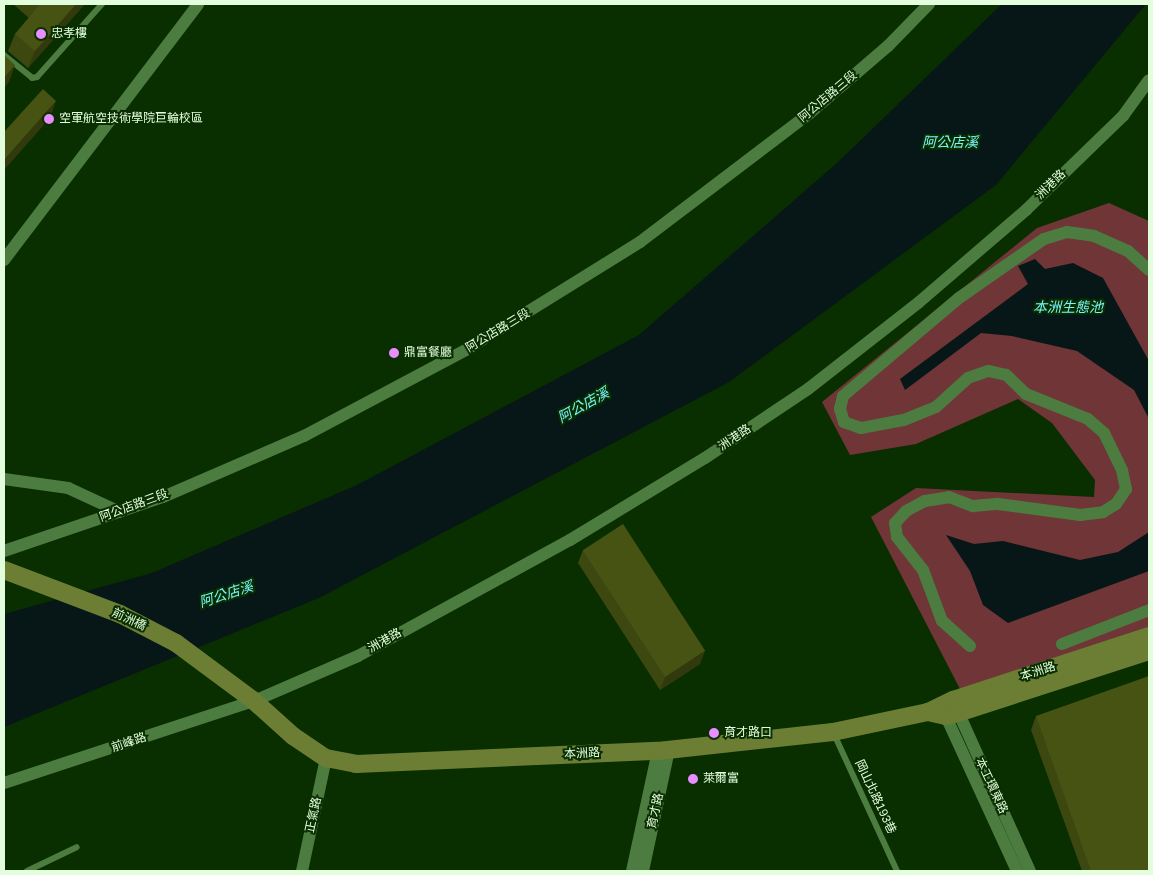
<!DOCTYPE html>
<html>
<head>
<meta charset="utf-8">
<style>
	body { margin:0 }
	#map { position:relative; width:1153px; height:875px; overflow:hidden; background:#092e00; font-family:Helvetica,"Noto Sans TC",sans-serif }
	div>[style] { position:absolute }
	[style*='--x'] { left:calc(var(--x)*1px); top:calc(var(--y)*1px); width:calc(var(--w)*1px); rotate:calc(var(--a)*1deg) }
	.green>* { inset:0; background:#6f3537 }
	.water>* { inset:0; background:#071617 }
	.lane>* { height:6px; margin:-3px; padding:0 3px; transform-origin:3px; border-radius:3px; background:#4c7c40 }
	.street>* { height:12px; margin:-6px; padding:0 6px; transform-origin:6px; border-radius:6px; background:#4c7c40 }
	.secondary>* { height:18px; margin:-9px; padding:0 9px; transform-origin:9px; border-radius:9px; background:#6b7e34 }
	.wall>* { inset:0; background:#3d4710 }
	.shaded-wall>* { inset:0; background:#323a0d }
	.building>* { inset:0; background:#475313; transform-origin:0 0 }
	.dots>* { width:14px; height:14px; translate:-50% -50%; box-sizing:border-box; border:2px solid #092e00; border-radius:50% }
	span { translate:-50% -50%; white-space:nowrap; text-align:center; line-height:1.15; -webkit-text-stroke:4px #092e00; paint-order:stroke }
	.poi-label { font-size:12px; color:#e3fedc }
	.left { translate:0 -50%; text-align:left }
	.street-label { font-size:12px; color:#e3fedc }
	.water-label { font-size:14px; color:#78f4fa; font-style:italic }
	.frame { position:absolute; inset:0; border:5px solid #e3fedc; pointer-events:none }
</style>
</head>
<body>
<div id="map">
	<div class="green">
		<i style="clip-path:polygon(1109px 203px,1149px 221px,1149px 627px,960px 689px,871px 517px,916px 488px,1094px 497px,1095px 480px,1052px 423px,1018px 399px,916px 444px,850px 455px,822px 402px,1037px 228px)"></i>
	</div>
	<div class="water">
		<i style="clip-path:polygon(1002px 4px,1146px 4px,996px 185px,729px 382px,319px 598px,4px 727px,4px 614px,152px 573px,357px 485px,639px 335px,837px 163px)"></i>
		<i style="clip-path:polygon(1035px 259px,1045px 269px,1073px 263px,1103px 278px,1149px 361px,1149px 419px,1134px 390px,1077px 351px,1012px 336px,981px 333px,905px 390px,900px 379px,1028px 284px,1018px 266px)"></i>
		<i style="clip-path:polygon(1149px 532px,1149px 571px,1008px 623px,983px 605px,970px 571px,946px 535px,974px 544px,1003px 541px,1080px 560px,1118px 552px)"></i>
	</div>
	<div class="lane">
		<i style="--x:4;--y:55;--w:36;--a:39"></i>
		<i style="--x:32;--y:78;--w:5;--a:-11"></i>
		<i style="--x:37;--y:77;--w:98;--a:-48.3"></i>
		<i style="--x:834;--y:734;--w:151;--a:65.3"></i>
		<i style="--x:27;--y:871;--w:55;--a:-25.6"></i>
	</div>
	<div class="street">
		<i style="--x:4;--y:260;--w:321;--a:-52.8"></i>
		<i style="--x:4;--y:479;--w:65;--a:8"></i>
		<i style="--x:68;--y:488;--w:57;--a:24.8"></i>
		<i style="--x:4;--y:551;--w:168;--a:-18.8"></i>
		<i style="--x:163;--y:497;--w:154;--a:-23.4"></i>
		<i style="--x:304;--y:436;--w:183;--a:-28"></i>
		<i style="--x:466;--y:350;--w:205;--a:-31.8"></i>
		<i style="--x:640;--y:242;--w:213;--a:-37.2"></i>
		<i style="--x:810;--y:113;--w:103;--a:-40.7"></i>
		<i style="--x:888;--y:46;--w:59;--a:-45.7"></i>
		<i style="--x:1062;--y:644;--w:93;--a:-21.3"></i>
		<i style="--x:970;--y:646;--w:38;--a:-138"></i>
		<i style="--x:942;--y:621;--w:54;--a:-110.4"></i>
		<i style="--x:923;--y:570;--w:42;--a:-128.2"></i>
		<i style="--x:897;--y:537;--w:14;--a:-98"></i>
		<i style="--x:895;--y:523;--w:16;--a:-47"></i>
		<i style="--x:906;--y:511;--w:21;--a:-28"></i>
		<i style="--x:925;--y:501;--w:24;--a:-9"></i>
		<i style="--x:949;--y:497;--w:26;--a:21"></i>
		<i style="--x:973;--y:506;--w:25;--a:-5"></i>
		<i style="--x:998;--y:504;--w:83;--a:7.6"></i>
		<i style="--x:1080;--y:515;--w:23;--a:-7"></i>
		<i style="--x:1103;--y:512;--w:15;--a:-32"></i>
		<i style="--x:1116;--y:504;--w:18;--a:-56"></i>
		<i style="--x:1126;--y:489;--w:19;--a:-102"></i>
		<i style="--x:1122;--y:470;--w:41;--a:-115.9"></i>
		<i style="--x:1104;--y:433;--w:21;--a:-139"></i>
		<i style="--x:1088;--y:419;--w:67;--a:-158"></i>
		<i style="--x:1026;--y:394;--w:28;--a:-136"></i>
		<i style="--x:1006;--y:375;--w:18;--a:-167"></i>
		<i style="--x:988;--y:371;--w:21;--a:161"></i>
		<i style="--x:968;--y:378;--w:43;--a:137.8"></i>
		<i style="--x:936;--y:407;--w:35;--a:158"></i>
		<i style="--x:903;--y:420;--w:43;--a:169.2"></i>
		<i style="--x:861;--y:428;--w:18;--a:-161"></i>
		<i style="--x:844;--y:422;--w:14;--a:-107"></i>
		<i style="--x:840;--y:409;--w:13;--a:-77"></i>
		<i style="--x:843;--y:396;--w:152;--a:-40.2"></i>
		<i style="--x:959;--y:298;--w:103;--a:-34.8"></i>
		<i style="--x:1044;--y:239;--w:24;--a:-17"></i>
		<i style="--x:1067;--y:232;--w:27;--a:8"></i>
		<i style="--x:1094;--y:236;--w:37;--a:24"></i>
		<i style="--x:1128;--y:251;--w:28;--a:42"></i>
		<i style="--x:955;--y:705;--w:182;--a:65.7"></i>
		<i style="--x:943;--y:710;--w:177;--a:65.3"></i>
		<i style="--x:4;--y:783;--w:263;--a:-18.2"></i>
		<i style="--x:254;--y:701;--w:113;--a:-23.4"></i>
		<i style="--x:358;--y:656;--w:242;--a:-28.7"></i>
		<i style="--x:570;--y:540;--w:158;--a:-31.3"></i>
		<i style="--x:705;--y:458;--w:124;--a:-33.8"></i>
		<i style="--x:808;--y:389;--w:140;--a:-38"></i>
		<i style="--x:918;--y:303;--w:143;--a:-40.7"></i>
		<i style="--x:1026;--y:210;--w:135;--a:-44.1"></i>
		<i style="--x:1123;--y:116;--w:44;--a:-54.2"></i>
		<i style="--x:302;--y:871;--w:116;--a:-78"></i>
		<i style="--x:632;--y:871;--w:123;--a:-77.8"></i>
		<i style="--x:643;--y:871;--w:124;--a:-77.9"></i>
	</div>
	<div class="secondary">
		<i style="--x:4;--y:570;--w:124;--a:20.8"></i>
		<i style="--x:120;--y:614;--w:63;--a:27.4"></i>
		<i style="--x:176;--y:643;--w:97;--a:36.6"></i>
		<i style="--x:254;--y:701;--w:52;--a:41.9"></i>
		<i style="--x:293;--y:736;--w:40;--a:34"></i>
		<i style="--x:326;--y:758;--w:31;--a:11"></i>
		<i style="--x:356;--y:764;--w:302;--a:-2.5"></i>
		<i style="--x:658;--y:751;--w:176;--a:-6.2"></i>
		<i style="--x:833;--y:732;--w:97;--a:-11.9"></i>
		<i style="--x:928;--y:712;--w:28;--a:-26"></i>
		<i style="--x:953;--y:700;--w:206;--a:-18.1"></i>
		<i style="--x:928;--y:712;--w:18;--a:13"></i>
		<i style="--x:946;--y:716;--w:12;--a:-14"></i>
		<i style="--x:958;--y:713;--w:201;--a:-18"></i>
	</div>
	<div class="wall">
		<i style="clip-path:polygon(13px 4px,85px 4px,28px 68px,8px 51px,15px 34px,29px 18px)"></i>
		<i style="clip-path:polygon(583px 550px,700px 664px,660px 690px,578px 563px)"></i>
		<i style="clip-path:polygon(1036px 716px,1149px 871px,1082px 871px,1031px 730px)"></i>
	</div>
	<div class="shaded-wall">
		<i style="clip-path:polygon(76px 4px,85px 4px,28px 68px,35px 51px)"></i>
		<i style="clip-path:polygon(15px 65px,9px 82px,4px 88px,4px 78px)"></i>
		<i style="clip-path:polygon(56px 101px,50px 118px,4px 170px,4px 160px)"></i>
		<i style="clip-path:polygon(705px 651px,700px 664px,660px 690px,665px 677px)"></i>
	</div>
	<div class="building">
		<i style="clip-path:polygon(39px 4px,76px 4px,35px 51px,15px 34px,40px 4px)"></i>
		<i style="clip-path:polygon(4px 55px,15px 65px,4px 78px)"></i>
		<i style="clip-path:polygon(43px 89px,56px 101px,4px 160px,4px 132px)"></i>
		<i style="left:623px;top:524px;width:151px;height:48px;rotate:57deg"></i>
		<i style="clip-path:polygon(1149px 676px,1149px 871px,1091px 871px,1036px 716px)"></i>
	</div>
	<div class="dots">
		<i style="left:41px;top:34px;background:#e88eff"></i>
		<i style="left:49px;top:119px;background:#e88eff"></i>
		<i style="left:394px;top:353px;background:#e88eff"></i>
		<i style="left:714px;top:733px;background:#e88eff"></i>
		<i style="left:693px;top:779px;background:#e88eff"></i>
	</div>
	<div class="poi-label">
		<span class="left" style="left:51px;top:34px">忠孝樓</span>
		<span class="left" style="left:59px;top:119px">空軍航空技術學院巨輪校區</span>
		<span class="left" style="left:404px;top:353px">鼎富餐廳</span>
		<span class="left" style="left:724px;top:733px">育才路口</span>
		<span class="left" style="left:703px;top:779px">萊爾富</span>
	</div>
	<div class="street-label">
		<span style="left:828px;top:97px;rotate:-40deg">阿公店路三段</span>
		<span style="left:1051px;top:185px;rotate:-44deg">洲港路</span>
		<span style="left:498px;top:331px;rotate:-31deg">阿公店路三段</span>
		<span style="left:735px;top:438px;rotate:-34deg">洲港路</span>
		<span style="left:134px;top:506px;rotate:-20deg">阿公店路三段</span>
		<span style="left:129px;top:620px;rotate:25deg">前洲橋</span>
		<span style="left:385px;top:641px;rotate:-29deg">洲港路</span>
		<span style="left:1038px;top:672px;rotate:-18deg">本洲路</span>
		<span style="left:129px;top:743px;rotate:-19deg">前峰路</span>
		<span style="left:582px;top:754px;rotate:-3deg">本洲路</span>
		<span style="left:991px;top:786px;rotate:65deg">本工環東路</span>
		<span style="left:875px;top:797px;rotate:65deg">岡山北路193巷</span>
		<span style="left:656px;top:811px;rotate:-78deg">育才路</span>
		<span style="left:314px;top:815px;rotate:-78deg">正氣路</span>
	</div>
	<div class="water-label">
		<span style="left:950px;top:142px">阿公店溪</span>
		<span style="left:1068px;top:307px">本洲生態池</span>
		<span style="left:583px;top:405px;rotate:-29deg">阿公店溪</span>
		<span style="left:226px;top:594px;rotate:-18deg">阿公店溪</span>
	</div>
	<div class="frame"></div>
</div>
</body>
</html>
